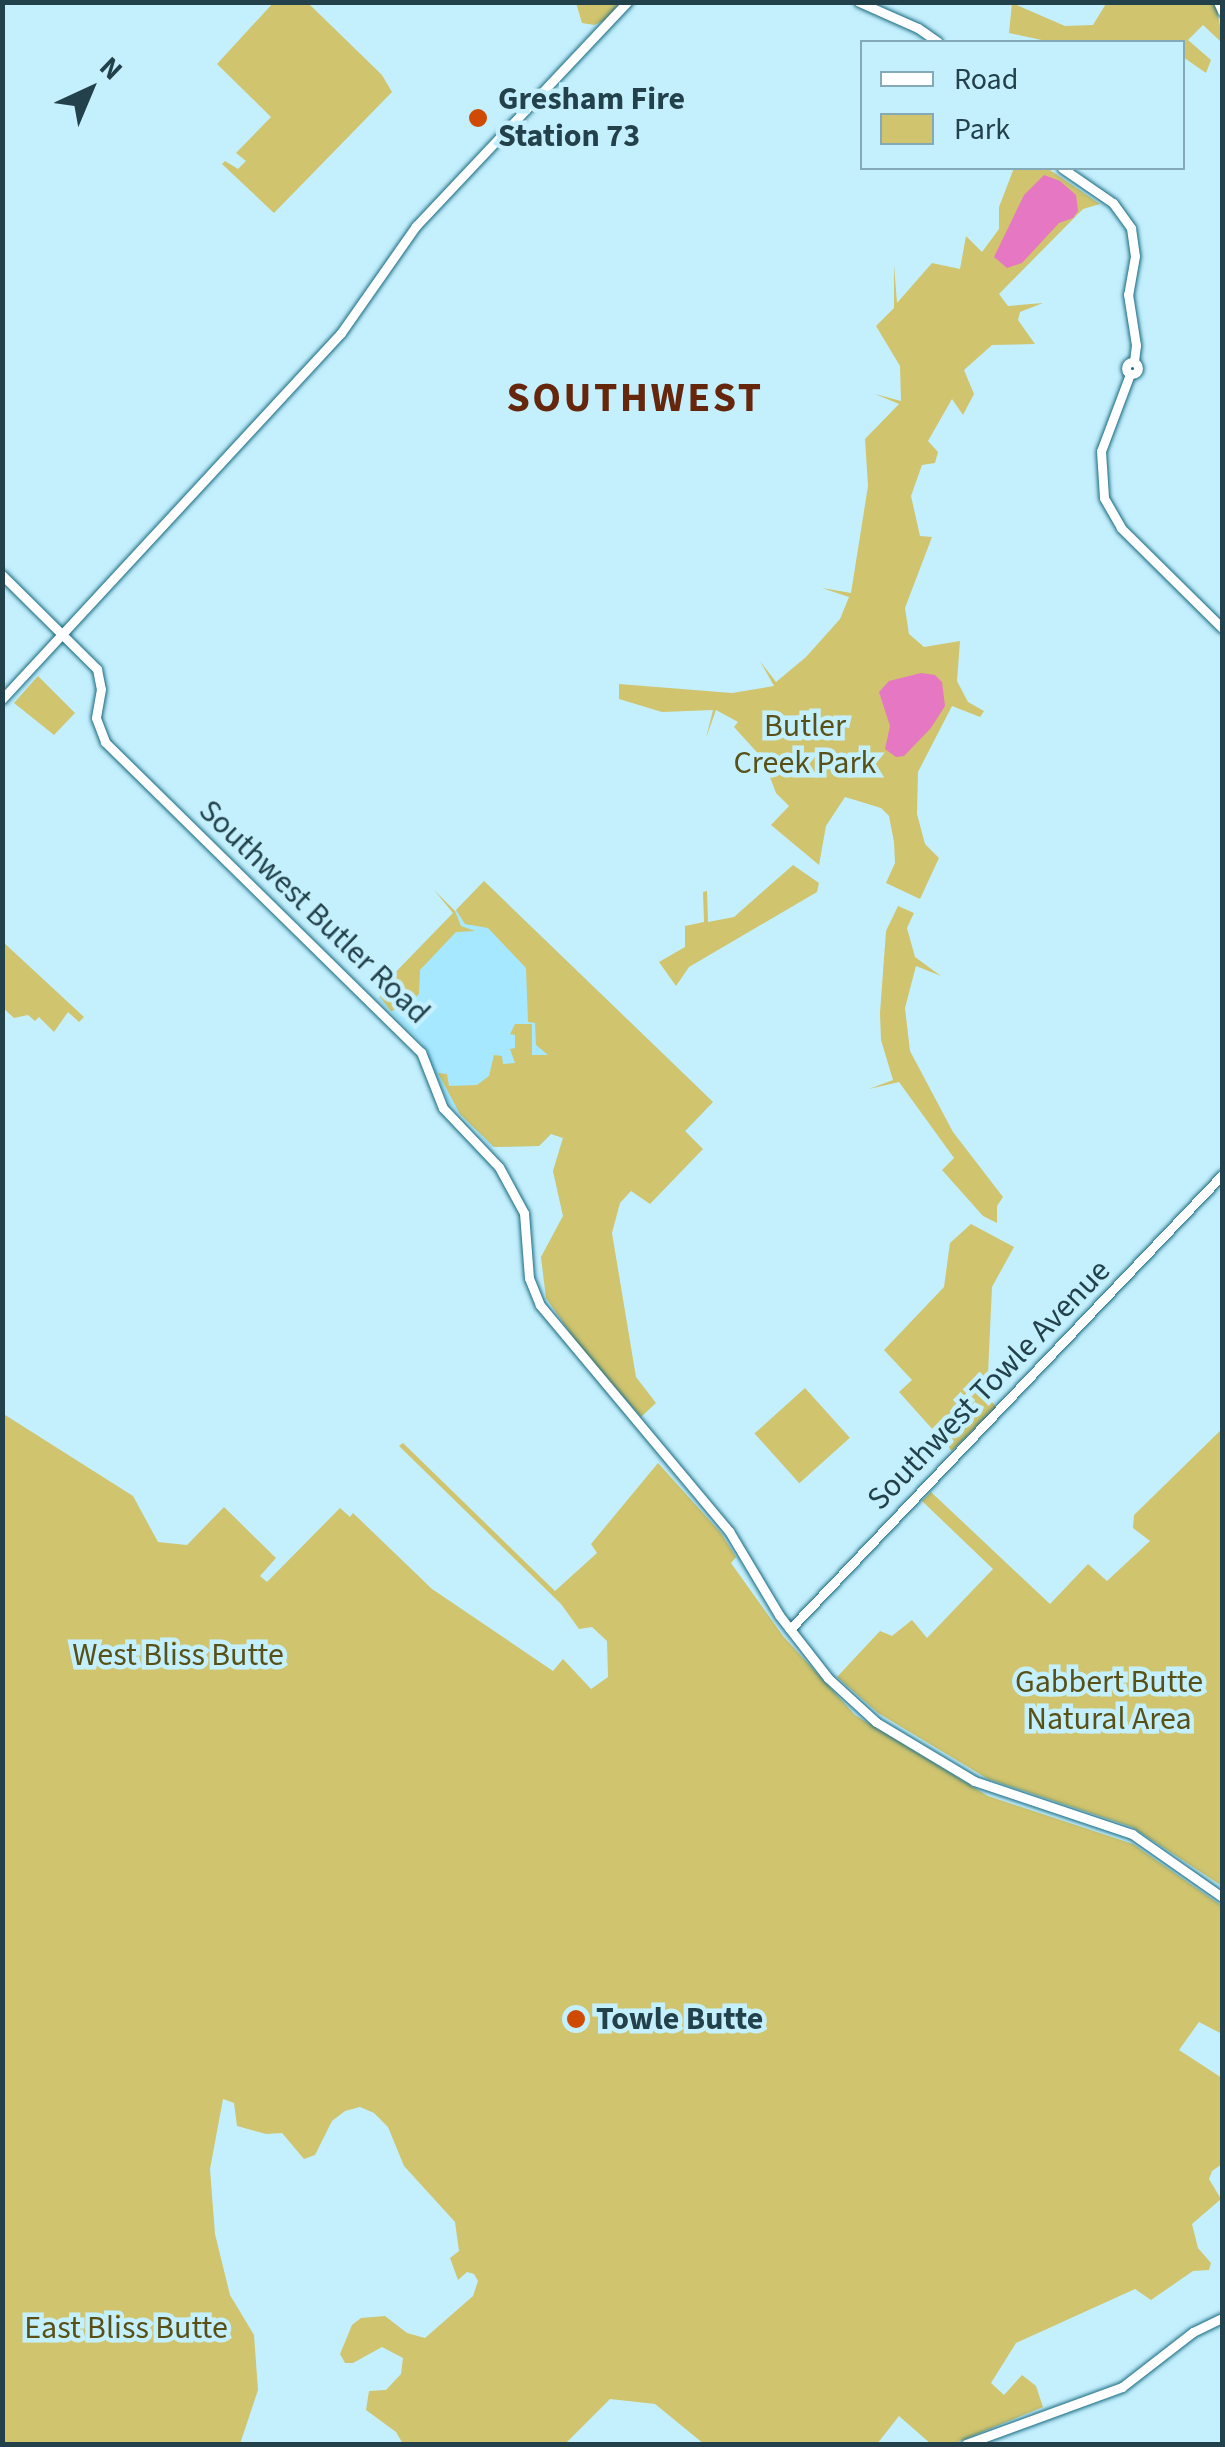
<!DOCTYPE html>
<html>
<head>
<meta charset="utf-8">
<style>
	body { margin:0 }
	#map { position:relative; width:1225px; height:2447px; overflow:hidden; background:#c4f0fe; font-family:"Source Sans 3",sans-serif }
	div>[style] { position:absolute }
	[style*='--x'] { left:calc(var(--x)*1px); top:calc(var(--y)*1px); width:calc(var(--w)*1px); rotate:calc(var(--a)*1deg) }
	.built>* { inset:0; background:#a5e8ff }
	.green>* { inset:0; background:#d0c46e; transform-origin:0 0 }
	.water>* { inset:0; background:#e677c2 }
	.roads { filter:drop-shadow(0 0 2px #16697f) drop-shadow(0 0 2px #16697f) }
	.secondary>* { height:9px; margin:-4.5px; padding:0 4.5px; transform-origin:4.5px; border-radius:4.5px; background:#fff }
	.secondary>.ring { margin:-4.5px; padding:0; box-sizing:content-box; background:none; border:9px solid #fff; border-radius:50% }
	.dots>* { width:28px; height:28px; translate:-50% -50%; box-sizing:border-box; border:5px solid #c4f0fe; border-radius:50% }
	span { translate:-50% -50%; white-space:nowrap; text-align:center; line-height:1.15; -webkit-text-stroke:9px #c4f0fe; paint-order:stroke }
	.poi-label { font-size:32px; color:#22414b; font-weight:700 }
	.left { translate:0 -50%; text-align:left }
	.park-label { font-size:32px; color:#595016 }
	.street-label { font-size:32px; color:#22414b }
	.district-label { font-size:42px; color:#66260b; font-weight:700; letter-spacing:2.5px }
	.frame { position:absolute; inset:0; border:5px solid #22414b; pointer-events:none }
	.legend { position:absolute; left:860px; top:40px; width:325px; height:130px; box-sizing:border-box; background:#c4f0fe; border:2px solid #83aab6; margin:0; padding:12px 18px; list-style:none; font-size:30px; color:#22414b }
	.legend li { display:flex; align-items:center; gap:20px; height:50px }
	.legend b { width:50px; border:2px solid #83aab6 }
	.north { position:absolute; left:40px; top:40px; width:100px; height:100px; -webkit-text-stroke:8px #c4f0fe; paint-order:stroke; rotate:44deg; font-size:28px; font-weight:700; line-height:40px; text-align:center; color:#22414b }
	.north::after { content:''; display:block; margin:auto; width:35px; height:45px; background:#22414b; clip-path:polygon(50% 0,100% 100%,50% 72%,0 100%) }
</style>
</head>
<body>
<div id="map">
	<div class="built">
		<i style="clip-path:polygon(484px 881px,713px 1102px,544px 1284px,541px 1257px,563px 1216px,553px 1171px,563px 1138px,551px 1134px,539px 1146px,491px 1147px,448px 1101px,422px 1043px,378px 999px,388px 980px)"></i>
	</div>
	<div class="green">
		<i style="clip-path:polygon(274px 2px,308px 3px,382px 75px,392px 92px,274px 213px,222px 164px,225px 161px,238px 169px,246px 161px,236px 153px,271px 117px,217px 64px)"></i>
		<i style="clip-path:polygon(1107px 2px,1216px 3px,1222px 38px,1220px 41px,1203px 25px,1188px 40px,1211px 60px,1206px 73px,1183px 57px,1182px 42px,1051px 42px,1009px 33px,1012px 3px,1065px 26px,1093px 25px)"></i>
		<i style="clip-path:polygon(576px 3px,623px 3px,610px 18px,594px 25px,582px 23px)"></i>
		<i style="clip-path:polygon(1014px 168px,1047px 168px,1100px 204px,1083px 209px,999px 294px,1008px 306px,1043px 303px,1020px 312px,1018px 320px,1035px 344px,992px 345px,964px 370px,974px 394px,963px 415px,952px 399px,928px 441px,938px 452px,935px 463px,922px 465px,911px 496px,920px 536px,932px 537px,905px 608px,909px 634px,924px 647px,960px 641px,957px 681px,968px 702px,984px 711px,980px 717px,952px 706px,918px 772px,917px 814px,925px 844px,939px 858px,920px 899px,886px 883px,895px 863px,894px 842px,889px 816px,881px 808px,845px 797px,826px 826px,819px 865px,771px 825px,789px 806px,776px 793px,763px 759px,734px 727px,738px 722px,716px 710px,706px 738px,713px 710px,662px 712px,619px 699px,619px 684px,732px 693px,774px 686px,760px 661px,776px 682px,806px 657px,840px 619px,849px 597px,822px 588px,851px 593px,868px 486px,865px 439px,899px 404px,875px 394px,901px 401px,900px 366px,876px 326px,894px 308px,894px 265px,897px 303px,932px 263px,960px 269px,966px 236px,982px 252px,999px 229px,999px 207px)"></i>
		<i style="clip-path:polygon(38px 676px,75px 713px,54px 735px,14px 703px)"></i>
		<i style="clip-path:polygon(793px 865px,819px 883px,817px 892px,689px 967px,676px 986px,659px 962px,685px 947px,685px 926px,704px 922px,703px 892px,707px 891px,708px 922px,734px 917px)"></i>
		<i style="clip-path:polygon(484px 881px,713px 1102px,685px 1131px,703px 1149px,650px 1204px,631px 1191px,620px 1203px,612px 1233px,636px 1377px,656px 1403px,641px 1417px,578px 1344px,546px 1298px,541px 1257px,563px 1216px,553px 1171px,563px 1138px,551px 1134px,539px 1146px,494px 1147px,460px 1114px,438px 1073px,447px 1074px,449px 1086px,477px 1085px,489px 1076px,494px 1055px,502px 1056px,503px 1064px,515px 1063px,510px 1049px,515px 1048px,515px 1035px,510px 1034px,515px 1024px,532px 1024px,532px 1055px,548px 1055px,536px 1045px,535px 1023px,528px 1022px,526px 968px,488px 928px,465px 924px,456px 910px)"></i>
		<i style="clip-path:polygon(434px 890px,455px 911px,461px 926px,475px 931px,456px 932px,420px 970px,419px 994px,406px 1007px,391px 1011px,380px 997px,388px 980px,453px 913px)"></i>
		<i style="clip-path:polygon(898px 906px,914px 913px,907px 928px,915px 957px,941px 976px,916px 966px,905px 1008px,910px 1051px,953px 1132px,1003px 1197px,997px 1206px,997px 1223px,983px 1216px,942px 1170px,954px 1158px,899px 1082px,869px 1089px,893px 1080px,881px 1040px,880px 1013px,886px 931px)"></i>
		<i style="clip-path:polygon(2px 941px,84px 1017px,79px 1022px,68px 1012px,54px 1032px,39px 1017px,35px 1021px,28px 1015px,14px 1018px,3px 1008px)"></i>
		<i style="clip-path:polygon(971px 1224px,1014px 1247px,992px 1287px,987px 1395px,996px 1407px,952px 1451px,899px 1392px,912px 1380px,884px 1350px,944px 1287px,950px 1243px)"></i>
		<i style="left:805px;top:1388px;width:67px;height:68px;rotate:48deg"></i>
		<i style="clip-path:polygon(2px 1413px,133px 1496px,158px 1542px,187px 1545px,224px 1507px,276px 1558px,260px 1576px,267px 1582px,340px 1508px,350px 1517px,353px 1513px,432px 1589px,553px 1671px,563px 1659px,591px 1689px,608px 1677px,607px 1641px,592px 1627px,579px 1629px,561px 1604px,399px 1446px,403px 1443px,555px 1591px,597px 1553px,591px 1544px,658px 1463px,721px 1533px,736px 1557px,731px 1563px,783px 1636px,855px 1715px,988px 1796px,1133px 1844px,1222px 1906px,1222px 2034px,1199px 2022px,1179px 2050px,1222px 2078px,1222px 2164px,1212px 2171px,1209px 2179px,1221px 2199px,1192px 2224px,1198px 2248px,1211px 2263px,1209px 2270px,1193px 2271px,1151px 2300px,1135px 2289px,1016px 2343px,991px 2383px,1004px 2395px,1022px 2375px,1036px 2386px,1043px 2407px,953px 2444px,931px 2444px,899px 2416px,877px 2444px,704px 2444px,655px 2404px,610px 2399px,565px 2444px,403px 2444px,396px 2432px,366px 2410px,369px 2391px,386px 2390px,401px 2374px,403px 2358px,382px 2347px,353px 2363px,345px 2363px,340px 2354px,352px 2325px,361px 2318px,385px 2316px,407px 2333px,425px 2338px,473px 2296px,478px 2281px,474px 2274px,467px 2272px,458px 2280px,450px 2258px,459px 2251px,455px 2222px,404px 2166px,388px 2127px,374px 2113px,360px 2107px,345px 2111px,332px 2121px,315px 2155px,304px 2159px,282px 2133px,266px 2134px,237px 2126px,234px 2103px,223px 2099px,210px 2169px,215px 2234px,230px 2295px,254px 2335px,258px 2390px,240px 2444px,3px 2444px)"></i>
		<i style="clip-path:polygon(1222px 1429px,1222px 1886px,1132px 1827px,988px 1779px,878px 1713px,837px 1677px,880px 1631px,892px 1636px,912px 1620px,927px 1638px,993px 1569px,922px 1501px,931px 1492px,1050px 1604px,1088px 1564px,1107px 1581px,1150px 1541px,1133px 1528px,1134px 1515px)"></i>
	</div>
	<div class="water">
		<i style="clip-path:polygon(1044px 175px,1060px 181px,1076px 195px,1078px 211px,1073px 218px,1059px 223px,1022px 263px,1007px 268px,994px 257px,1024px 195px)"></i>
		<i style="clip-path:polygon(921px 673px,935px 675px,942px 682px,945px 706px,931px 728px,904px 756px,896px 757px,885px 749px,890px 726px,879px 692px,889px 681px)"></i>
	</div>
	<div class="roads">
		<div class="secondary">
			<i style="--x:859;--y:2;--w:64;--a:23.8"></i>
			<i style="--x:918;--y:28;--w:24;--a:35"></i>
			<i style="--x:1218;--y:2;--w:10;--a:66"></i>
			<i style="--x:1062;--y:168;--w:62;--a:34.5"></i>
			<i style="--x:1113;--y:203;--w:31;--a:54"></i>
			<i style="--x:1131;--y:228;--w:28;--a:82"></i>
			<i style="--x:1135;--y:256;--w:39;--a:100"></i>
			<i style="--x:1128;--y:294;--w:52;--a:81.1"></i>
			<i style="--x:1136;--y:345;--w:17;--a:97"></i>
			<i class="ring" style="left:1126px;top:362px;width:3px;height:3px"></i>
			<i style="--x:1130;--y:374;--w:82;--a:110.6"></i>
			<i style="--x:1101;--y:451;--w:47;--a:86.3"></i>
			<i style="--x:1104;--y:498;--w:34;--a:60"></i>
			<i style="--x:1121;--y:528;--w:142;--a:44.7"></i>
			<i style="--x:2;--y:575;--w:134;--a:44.7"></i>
			<i style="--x:97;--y:669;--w:20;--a:79"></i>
			<i style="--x:101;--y:689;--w:29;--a:100"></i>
			<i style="--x:96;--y:718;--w:26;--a:69"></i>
			<i style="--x:105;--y:742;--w:443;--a:44.5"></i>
			<i style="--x:421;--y:1052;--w:60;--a:68.6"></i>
			<i style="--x:443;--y:1108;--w:81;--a:46.5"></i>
			<i style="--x:499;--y:1167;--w:52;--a:61.5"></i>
			<i style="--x:524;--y:1213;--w:65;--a:85.6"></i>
			<i style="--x:529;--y:1278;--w:29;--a:68"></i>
			<i style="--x:540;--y:1305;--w:295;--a:50.1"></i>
			<i style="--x:729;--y:1531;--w:98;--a:59.2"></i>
			<i style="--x:779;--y:1615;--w:80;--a:52.1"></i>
			<i style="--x:828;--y:1678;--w:65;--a:42.5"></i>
			<i style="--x:876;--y:1722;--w:114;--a:31"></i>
			<i style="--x:974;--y:1781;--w:167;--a:18.5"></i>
			<i style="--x:1132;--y:1834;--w:110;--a:35"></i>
			<i style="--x:2;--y:699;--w:499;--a:-47.2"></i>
			<i style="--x:341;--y:333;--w:131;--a:-55"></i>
			<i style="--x:416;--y:226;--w:308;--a:-46.7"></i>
			<i style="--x:790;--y:1629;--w:627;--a:-46.42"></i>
			<i style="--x:966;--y:2444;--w:166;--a:-20.1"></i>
			<i style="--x:1122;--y:2387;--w:90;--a:-37.8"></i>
			<i style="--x:1193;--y:2332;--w:32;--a:-26"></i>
		</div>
	</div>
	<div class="dots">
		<i style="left:478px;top:118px;background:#cf4a03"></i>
		<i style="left:576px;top:2019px;background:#cf4a03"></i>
	</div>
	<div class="poi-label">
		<span class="left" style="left:498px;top:118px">Gresham Fire<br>Station 73</span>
		<span class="left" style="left:596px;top:2019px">Towle Butte</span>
	</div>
	<div class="park-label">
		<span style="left:805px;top:745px">Butler<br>Creek Park</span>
		<span style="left:178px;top:1655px">West Bliss Butte</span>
		<span style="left:1109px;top:1701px">Gabbert Butte<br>Natural Area</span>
		<span style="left:126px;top:2328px">East Bliss Butte</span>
	</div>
	<div class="street-label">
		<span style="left:314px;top:912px;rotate:44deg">Southwest Butler Road</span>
		<span style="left:989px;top:1385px;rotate:-46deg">Southwest Towle Avenue</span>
	</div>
	<div class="district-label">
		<span style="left:635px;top:398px">SOUTHWEST</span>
	</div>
	<div class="frame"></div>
	<ul class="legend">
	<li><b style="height:12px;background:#fff"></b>Road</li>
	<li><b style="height:28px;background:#d0c46e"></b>Park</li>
	</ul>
	<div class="north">N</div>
</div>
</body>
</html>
